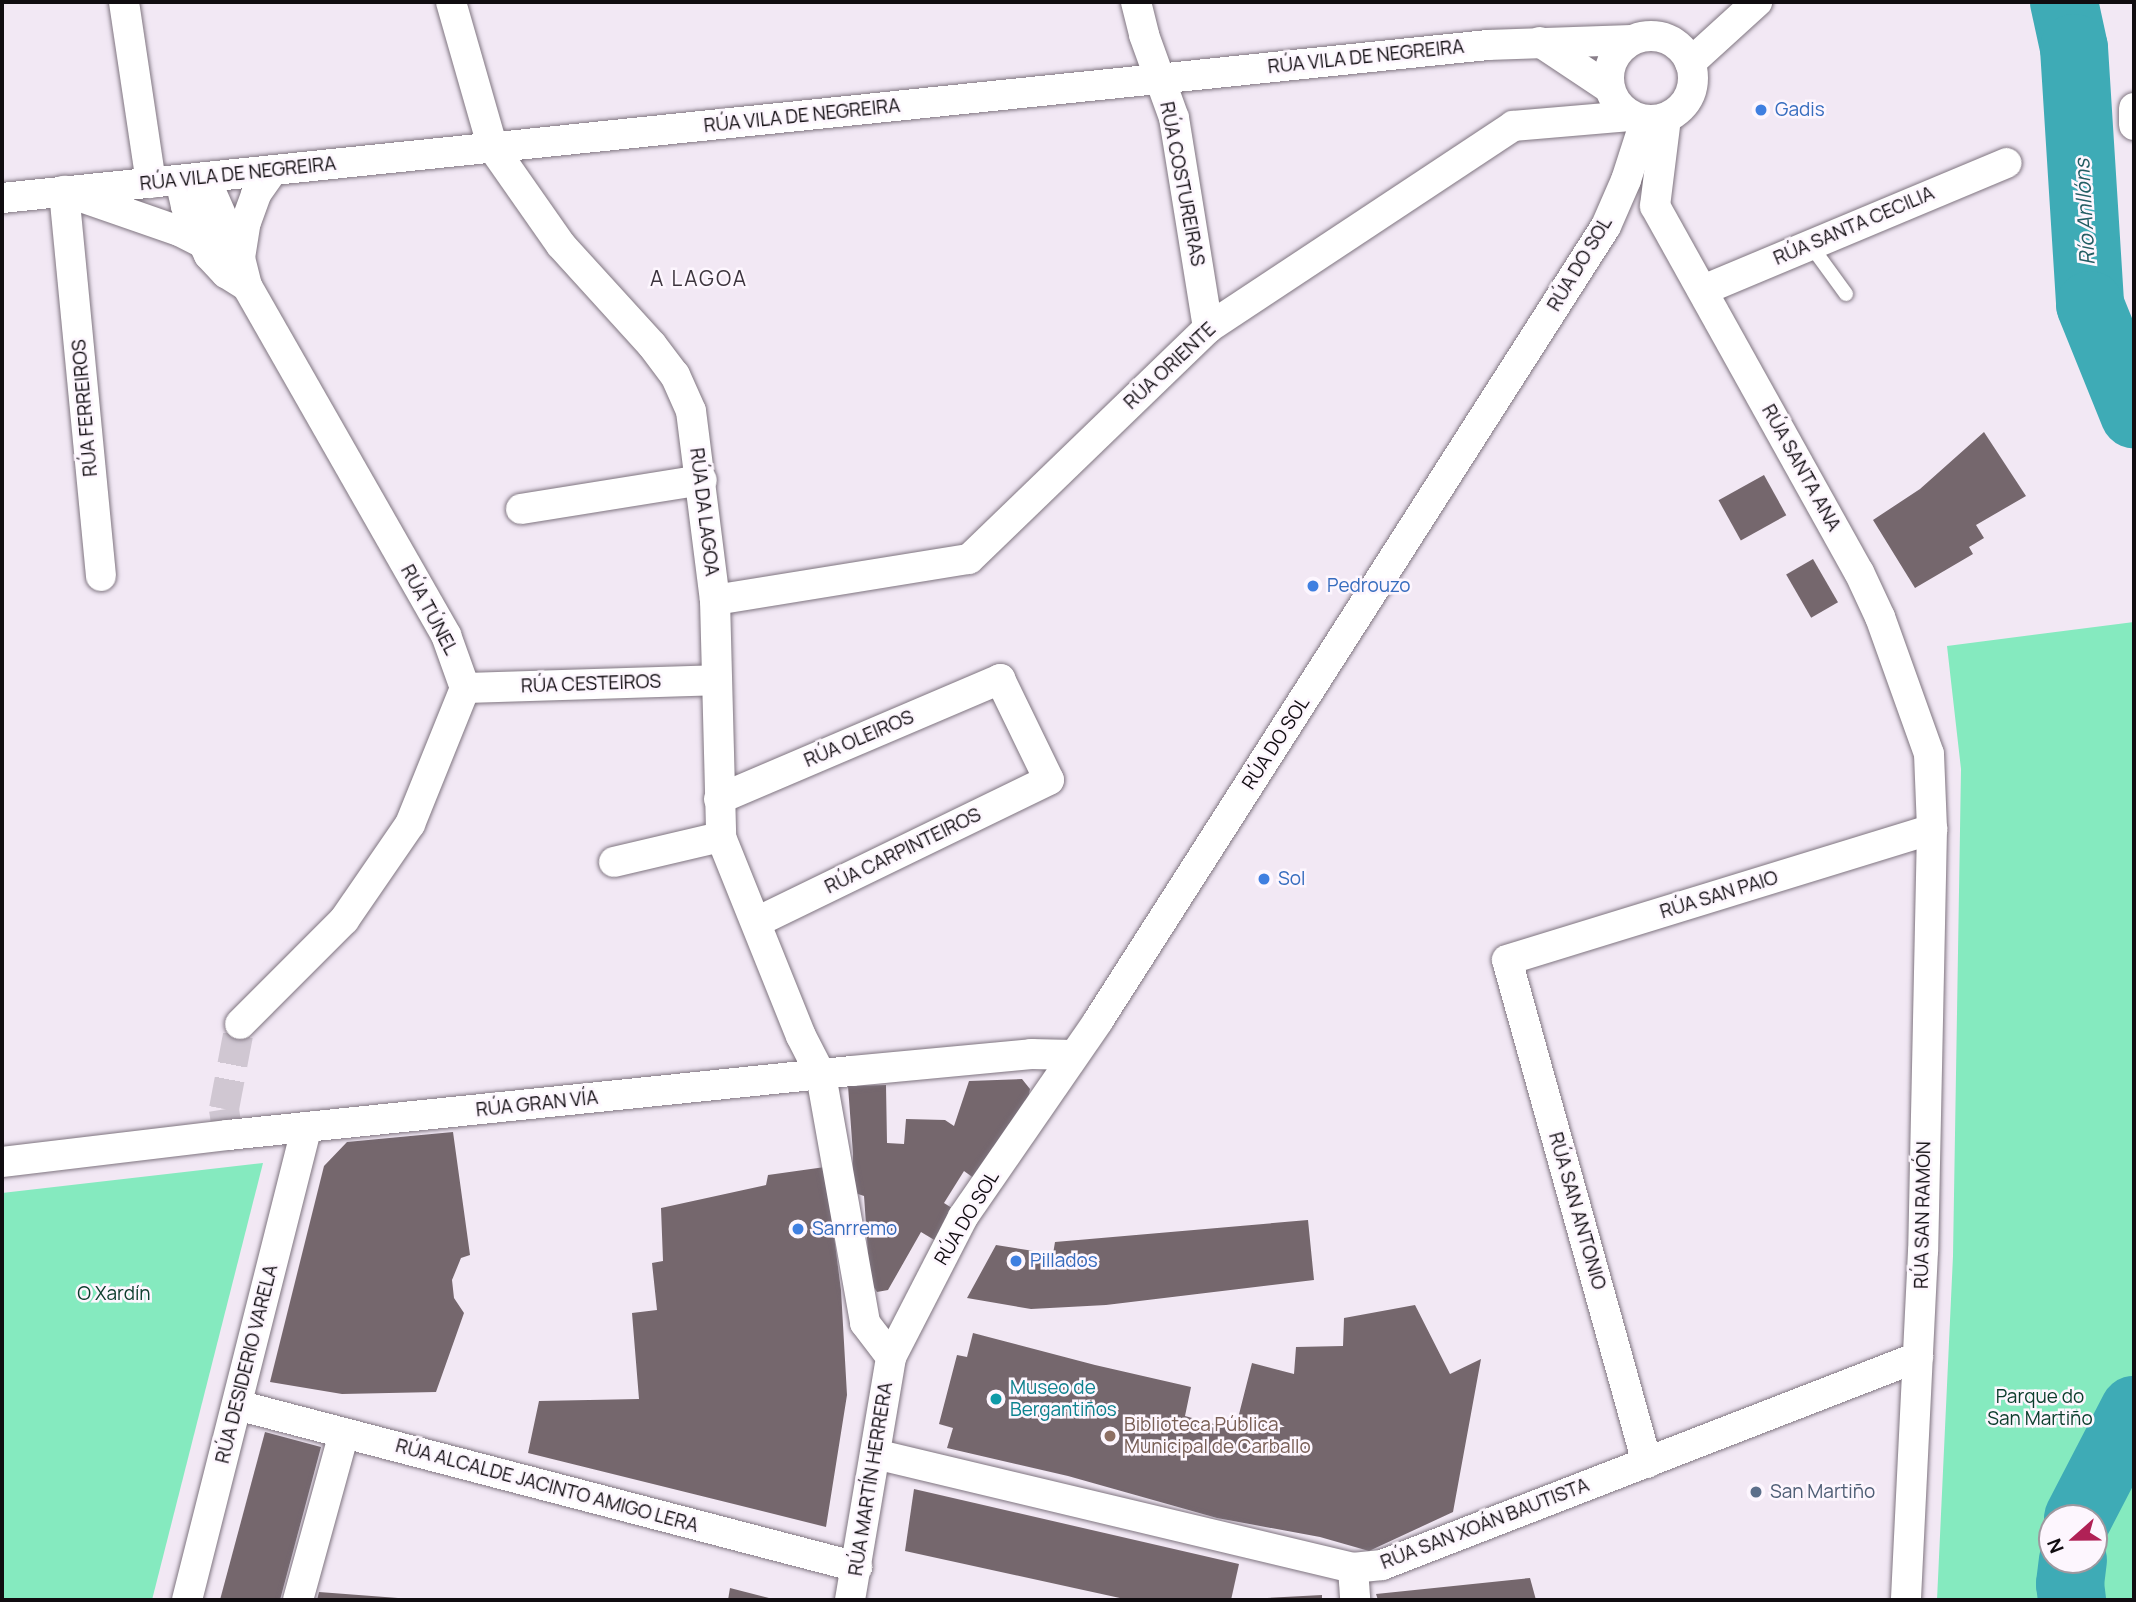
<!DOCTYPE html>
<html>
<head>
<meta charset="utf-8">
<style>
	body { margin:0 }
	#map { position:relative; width:2136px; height:1602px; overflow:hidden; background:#f2e8f4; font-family:Manrope,sans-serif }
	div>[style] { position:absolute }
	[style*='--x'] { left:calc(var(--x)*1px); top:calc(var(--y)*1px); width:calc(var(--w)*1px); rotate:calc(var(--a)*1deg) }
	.green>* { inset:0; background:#85eabf }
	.river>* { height:68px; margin:-34px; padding:0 34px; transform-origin:34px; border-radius:34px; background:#3eabb6 }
	.building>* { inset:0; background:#75676d; transform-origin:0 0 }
	.street-tunnel>* { height:30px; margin-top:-15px; transform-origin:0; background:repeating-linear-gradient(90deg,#d0c7d2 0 30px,transparent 0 45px) }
	.roads { filter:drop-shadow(0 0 2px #7f7580) drop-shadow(0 0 2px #7f7580) }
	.lane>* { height:14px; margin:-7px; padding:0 7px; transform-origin:7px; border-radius:7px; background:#fff }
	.street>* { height:30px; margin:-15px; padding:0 15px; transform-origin:15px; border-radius:15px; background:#fff }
	.street>.ring { margin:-15px; padding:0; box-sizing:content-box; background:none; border:30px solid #fff; border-radius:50% }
	.dots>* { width:19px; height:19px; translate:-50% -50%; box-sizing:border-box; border:4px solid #fdf6fe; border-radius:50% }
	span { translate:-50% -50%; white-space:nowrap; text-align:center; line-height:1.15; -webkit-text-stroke:5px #fdf6fe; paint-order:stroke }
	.street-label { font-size:19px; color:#100c10 }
	.shop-label { font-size:19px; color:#366cbe }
	.left { translate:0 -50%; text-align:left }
	.park-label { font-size:19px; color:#0a3c2b }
	.culture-label { font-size:19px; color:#0d838f }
	.education-label { font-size:19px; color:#785e54 }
	.service-label { font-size:19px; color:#4e5e75 }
	.water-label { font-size:21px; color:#225d63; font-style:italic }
	.neighbourhood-label { font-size:21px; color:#3c343d; letter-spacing:2px }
	.frame { position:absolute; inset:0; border:4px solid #100c10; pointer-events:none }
	.north { position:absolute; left:2038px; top:1504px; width:70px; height:70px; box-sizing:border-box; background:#fdf6fe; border:2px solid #9e989f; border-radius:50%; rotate:249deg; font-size:19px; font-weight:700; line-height:28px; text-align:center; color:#100c10 }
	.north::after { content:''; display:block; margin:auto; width:24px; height:32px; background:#b02156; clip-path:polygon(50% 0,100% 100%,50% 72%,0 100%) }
</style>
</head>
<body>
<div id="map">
	<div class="green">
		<i style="clip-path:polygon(evenodd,2134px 622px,2134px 1600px,1937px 1600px,1953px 1256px,1961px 769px,1947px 646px,2134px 622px,2052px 1518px,2094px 1518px,2094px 1560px,2052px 1560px,2052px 1518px)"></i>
		<i style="clip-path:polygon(263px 1163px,152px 1600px,2px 1600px,2px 1193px)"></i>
	</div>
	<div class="river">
		<i style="--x:2064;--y:2;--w:47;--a:77.7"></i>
		<i style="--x:2074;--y:48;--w:257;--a:86.4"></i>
		<i style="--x:2090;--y:305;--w:118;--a:68"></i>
		<i style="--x:2078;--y:1518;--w:122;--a:-62.6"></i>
		<i style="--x:2072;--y:1600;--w:16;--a:-97"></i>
		<i style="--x:2070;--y:1584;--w:24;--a:-83"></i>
	</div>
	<div class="building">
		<i style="clip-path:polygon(1984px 432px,2026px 496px,1976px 525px,1984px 538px,1969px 547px,1973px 554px,1915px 588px,1873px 520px,1920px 489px)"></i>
		<i style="left:1764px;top:475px;width:46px;height:52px;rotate:61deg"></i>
		<i style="left:1813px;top:559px;width:50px;height:31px;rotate:60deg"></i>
		<i style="clip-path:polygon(1022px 1079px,1030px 1089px,1028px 1100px,975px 1179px,964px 1171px,944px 1203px,955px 1210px,936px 1241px,921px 1232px,888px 1290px,877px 1292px,870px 1281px,864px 1196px,852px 1192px,853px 1154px,848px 1086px,886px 1085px,887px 1143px,904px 1144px,906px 1119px,945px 1120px,954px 1126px,969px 1081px)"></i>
		<i style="clip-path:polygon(453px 1132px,470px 1255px,461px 1258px,452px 1280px,454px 1298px,464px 1313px,436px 1392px,342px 1394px,270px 1382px,324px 1166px,347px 1142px)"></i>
		<i style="clip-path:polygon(825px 1167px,841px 1290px,847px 1395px,826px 1527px,528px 1453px,539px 1401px,639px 1399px,632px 1313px,657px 1310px,652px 1263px,663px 1261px,661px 1208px,766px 1185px,768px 1175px)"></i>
		<i style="clip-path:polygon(1308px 1220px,1314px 1280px,1106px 1305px,1031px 1309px,967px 1298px,996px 1245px,1053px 1254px,1055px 1242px)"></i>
		<i style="clip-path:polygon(1415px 1305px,1450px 1374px,1481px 1359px,1453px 1512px,1369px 1551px,1320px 1537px,1217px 1518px,1068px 1476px,947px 1448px,953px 1428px,939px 1424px,957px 1355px,967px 1357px,973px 1333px,1095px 1365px,1191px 1387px,1185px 1416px,1235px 1430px,1252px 1363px,1294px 1374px,1296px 1347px,1343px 1346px,1344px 1318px)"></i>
		<i style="left:265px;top:1432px;width:58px;height:174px;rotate:15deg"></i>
		<i style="clip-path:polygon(914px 1489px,1239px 1564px,1231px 1600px,1129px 1600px,905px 1551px)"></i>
		<i style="clip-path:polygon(1530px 1578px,1536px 1600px,1378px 1600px,1376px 1594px)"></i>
		<i style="clip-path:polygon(730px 1588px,773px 1599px,772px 1600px,728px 1600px)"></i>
		<i style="clip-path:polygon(319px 1592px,398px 1598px,398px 1600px,317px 1600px)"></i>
		<i style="clip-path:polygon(1322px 1595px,1322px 1600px,1267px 1600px,1267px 1598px)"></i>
	</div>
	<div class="street-tunnel">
		<i style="--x:228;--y:1135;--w:26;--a:-99"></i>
		<i style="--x:224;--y:1109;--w:86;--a:-79.3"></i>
	</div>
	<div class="roads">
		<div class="lane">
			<i style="--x:1809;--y:243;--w:63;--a:54"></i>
		</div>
		<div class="street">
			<i style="--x:124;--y:2;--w:183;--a:81.5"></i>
			<i style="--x:451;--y:2;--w:152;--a:74"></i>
			<i style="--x:493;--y:148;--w:118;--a:55"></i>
			<i style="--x:561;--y:245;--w:135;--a:47.7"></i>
			<i style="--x:652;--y:345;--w:38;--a:53"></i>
			<i style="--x:675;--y:375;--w:39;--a:66"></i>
			<i style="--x:691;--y:411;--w:191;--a:82.8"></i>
			<i style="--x:715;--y:600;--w:237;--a:88.5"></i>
			<i style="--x:721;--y:837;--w:214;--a:68.1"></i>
			<i style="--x:801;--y:1036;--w:44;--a:62.9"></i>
			<i style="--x:821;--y:1075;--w:252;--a:79.9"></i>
			<i style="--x:865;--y:1323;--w:43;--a:52.6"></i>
			<i style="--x:1136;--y:2;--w:34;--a:76"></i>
			<i style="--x:1144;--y:35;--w:88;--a:70.1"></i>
			<i style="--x:1174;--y:118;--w:213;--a:80.8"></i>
			<i class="ring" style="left:1609px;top:36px;width:54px;height:54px"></i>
			<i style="--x:1540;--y:42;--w:83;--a:33.7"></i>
			<i style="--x:1690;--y:63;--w:91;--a:-42.3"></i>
			<i style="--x:2134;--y:108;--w:17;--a:90"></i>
			<i style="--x:1666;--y:118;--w:89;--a:97.1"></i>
			<i style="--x:1655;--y:206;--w:419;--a:60.9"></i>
			<i style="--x:1859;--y:572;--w:50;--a:65"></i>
			<i style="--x:1880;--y:617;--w:145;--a:70.3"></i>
			<i style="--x:1929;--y:754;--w:75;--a:87.7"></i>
			<i style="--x:1932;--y:829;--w:422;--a:91.2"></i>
			<i style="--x:1923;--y:1251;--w:349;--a:92.8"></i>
			<i style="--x:205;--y:178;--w:87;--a:66.4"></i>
			<i style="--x:240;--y:258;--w:29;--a:76"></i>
			<i style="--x:247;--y:286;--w:402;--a:60.3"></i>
			<i style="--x:446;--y:635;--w:56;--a:70.3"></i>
			<i style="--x:465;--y:688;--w:147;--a:112"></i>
			<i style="--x:410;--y:824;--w:116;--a:124.5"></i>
			<i style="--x:344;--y:920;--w:147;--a:135"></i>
			<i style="--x:180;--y:180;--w:27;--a:77"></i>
			<i style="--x:186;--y:206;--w:54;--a:64.9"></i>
			<i style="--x:209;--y:255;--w:25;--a:47"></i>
			<i style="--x:226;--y:273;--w:25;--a:32"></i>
			<i style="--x:2;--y:198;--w:1494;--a:-5.88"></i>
			<i style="--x:1488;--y:45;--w:143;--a:-2"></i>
			<i style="--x:240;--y:258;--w:36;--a:-81"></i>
			<i style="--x:246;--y:222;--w:30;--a:-70"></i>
			<i style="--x:256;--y:194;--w:28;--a:-55"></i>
			<i style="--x:1703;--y:290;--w:329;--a:-22.7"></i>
			<i style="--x:521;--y:509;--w:183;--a:-9.1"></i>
			<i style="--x:101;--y:576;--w:387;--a:-95.5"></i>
			<i style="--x:64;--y:191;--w:122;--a:19.2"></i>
			<i style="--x:179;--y:231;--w:27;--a:27"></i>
			<i style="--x:715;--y:600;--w:257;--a:-9.2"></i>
			<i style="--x:969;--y:559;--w:332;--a:-44"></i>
			<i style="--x:1208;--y:328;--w:366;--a:-33.5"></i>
			<i style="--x:1513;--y:126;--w:117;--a:-4.9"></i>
			<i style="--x:465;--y:688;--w:251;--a:-1.8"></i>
			<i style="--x:719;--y:799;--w:306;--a:-23.1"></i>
			<i style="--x:1000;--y:679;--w:112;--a:64.1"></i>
			<i style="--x:1049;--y:780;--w:325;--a:154.1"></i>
			<i style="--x:614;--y:862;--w:110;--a:-13.2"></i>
			<i style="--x:2;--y:1162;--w:228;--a:-6.8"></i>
			<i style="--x:228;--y:1135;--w:627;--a:-5.86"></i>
			<i style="--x:852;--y:1071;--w:180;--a:-5.4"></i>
			<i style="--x:1031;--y:1054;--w:42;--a:1.4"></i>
			<i style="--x:237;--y:1405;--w:641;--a:14.64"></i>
			<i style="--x:875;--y:1454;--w:491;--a:13.4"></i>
			<i style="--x:1353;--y:1568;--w:29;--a:-6"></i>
			<i style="--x:1382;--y:1565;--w:575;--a:-21.21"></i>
			<i style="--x:1647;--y:1463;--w:522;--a:-105.55"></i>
			<i style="--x:1507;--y:960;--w:445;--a:-17.1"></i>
			<i style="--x:1353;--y:1568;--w:32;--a:86"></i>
			<i style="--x:187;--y:1600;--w:488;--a:-75.8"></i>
			<i style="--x:298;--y:1600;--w:173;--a:-74.6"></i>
			<i style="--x:850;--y:1600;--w:246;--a:-80.4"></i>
			<i style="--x:891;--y:1357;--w:157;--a:-62.8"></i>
			<i style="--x:963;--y:1217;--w:238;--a:-55.4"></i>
			<i style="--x:1098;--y:1021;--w:943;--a:-57.42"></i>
			<i style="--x:1606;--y:226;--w:50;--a:-66.5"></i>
			<i style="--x:1626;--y:180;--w:62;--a:-72.1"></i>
		</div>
	</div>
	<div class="dots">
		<i style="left:1761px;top:110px;background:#3f7fe0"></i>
		<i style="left:1313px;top:586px;background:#3f7fe0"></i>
		<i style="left:1264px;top:879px;background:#3f7fe0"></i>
		<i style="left:798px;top:1229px;background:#3f7fe0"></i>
		<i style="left:1016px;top:1261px;background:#3f7fe0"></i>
		<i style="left:996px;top:1399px;background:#0f9aa8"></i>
		<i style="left:1110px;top:1436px;background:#8d6e63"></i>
		<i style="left:1756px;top:1492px;background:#5c6f8a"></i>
	</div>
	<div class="street-label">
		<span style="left:1366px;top:57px;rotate:-6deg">RÚA VILA DE NEGREIRA</span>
		<span style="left:802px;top:116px;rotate:-6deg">RÚA VILA DE NEGREIRA</span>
		<span style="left:238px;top:174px;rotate:-6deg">RÚA VILA DE NEGREIRA</span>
		<span style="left:1182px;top:184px;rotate:79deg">RÚA COSTUREIRAS</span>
		<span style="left:1854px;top:226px;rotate:-23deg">RÚA SANTA CECILIA</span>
		<span style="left:1580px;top:264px;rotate:-59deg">RÚA DO SOL</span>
		<span style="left:1170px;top:366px;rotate:-43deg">RÚA ORIENTE</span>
		<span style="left:85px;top:408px;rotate:-95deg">RÚA FERREIROS</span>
		<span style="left:1801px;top:468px;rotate:61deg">RÚA SANTA ANA</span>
		<span style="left:704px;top:512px;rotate:83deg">RÚA DA LAGOA</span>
		<span style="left:429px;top:610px;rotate:62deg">RÚA TÚNEL</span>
		<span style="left:591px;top:684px;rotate:-2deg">RÚA CESTEIROS</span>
		<span style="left:859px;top:739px;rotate:-23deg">RÚA OLEIROS</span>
		<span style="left:1276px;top:743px;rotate:-57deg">RÚA DO SOL</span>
		<span style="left:903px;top:851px;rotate:-26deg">RÚA CARPINTEIROS</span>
		<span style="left:1719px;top:895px;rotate:-17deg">RÚA SAN PAIO</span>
		<span style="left:537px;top:1104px;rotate:-6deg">RÚA GRAN VÍA</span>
		<span style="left:1577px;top:1211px;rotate:74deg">RÚA SAN ANTONIO</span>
		<span style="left:1923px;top:1215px;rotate:-89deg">RÚA SAN RAMÓN</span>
		<span style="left:967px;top:1218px;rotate:-59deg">RÚA DO SOL</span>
		<span style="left:247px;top:1364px;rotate:-76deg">RÚA DESIDERIO VARELA</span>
		<span style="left:871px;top:1479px;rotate:-81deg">RÚA MARTÍN HERRERA</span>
		<span style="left:547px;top:1486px;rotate:15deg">RÚA ALCALDE JACINTO AMIGO LERA</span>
		<span style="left:1485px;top:1524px;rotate:-21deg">RÚA SAN XOÁN BAUTISTA</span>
	</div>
	<div class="shop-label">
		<span class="left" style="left:1775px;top:110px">Gadis</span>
		<span class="left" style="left:1327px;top:586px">Pedrouzo</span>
		<span class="left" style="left:1278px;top:879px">Sol</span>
		<span class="left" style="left:812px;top:1229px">Sanrremo</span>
		<span class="left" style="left:1030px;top:1261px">Pillados</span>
	</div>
	<div class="park-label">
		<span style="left:114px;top:1294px">O Xardín</span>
		<span style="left:2040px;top:1408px">Parque do<br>San Martiño</span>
	</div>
	<div class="culture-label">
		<span class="left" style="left:1010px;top:1399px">Museo de<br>Bergantiños</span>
	</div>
	<div class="education-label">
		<span class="left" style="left:1124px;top:1436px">Biblioteca Pública<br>Municipal de Carballo</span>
	</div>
	<div class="service-label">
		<span class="left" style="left:1770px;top:1492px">San Martiño</span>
	</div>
	<div class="water-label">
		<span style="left:2084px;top:212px;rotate:-93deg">Río Anllóns</span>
	</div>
	<div class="neighbourhood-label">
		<span style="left:699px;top:278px">A LAGOA</span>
	</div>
	<div class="frame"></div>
	<div class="north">N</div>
</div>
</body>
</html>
